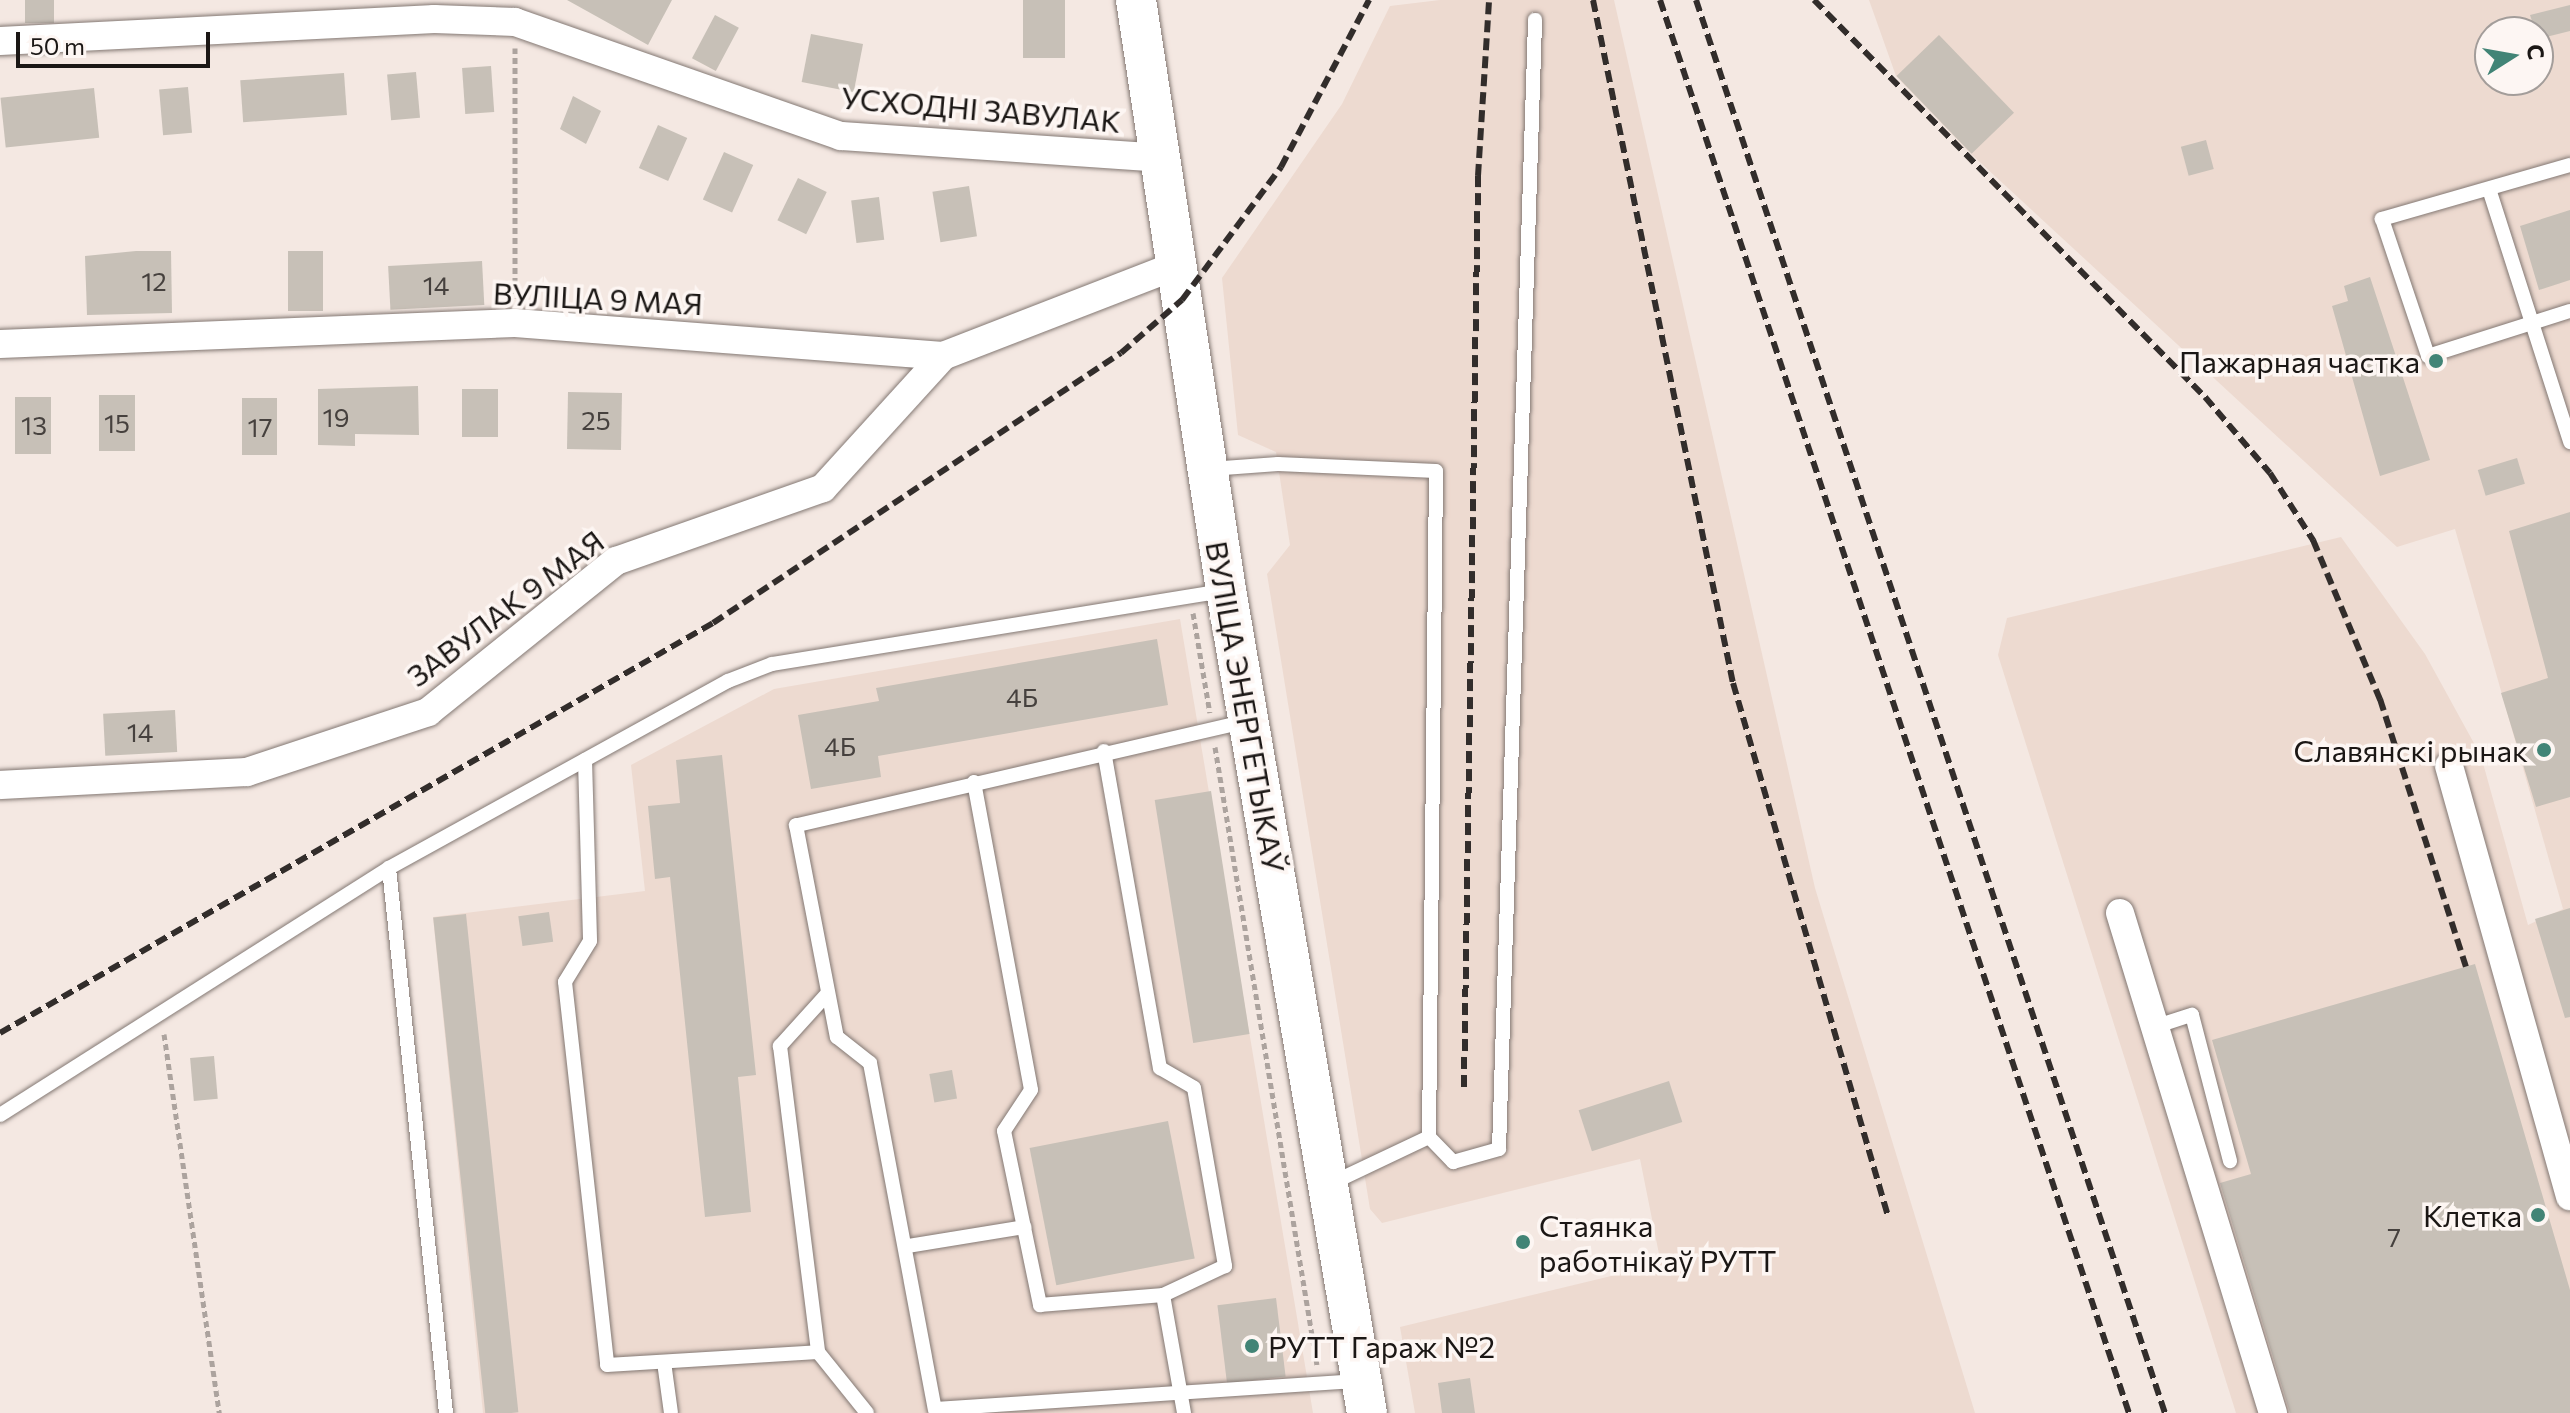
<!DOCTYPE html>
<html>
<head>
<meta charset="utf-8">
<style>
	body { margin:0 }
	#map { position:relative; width:2570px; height:1413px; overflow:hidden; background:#f4e8e2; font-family:Commissioner,sans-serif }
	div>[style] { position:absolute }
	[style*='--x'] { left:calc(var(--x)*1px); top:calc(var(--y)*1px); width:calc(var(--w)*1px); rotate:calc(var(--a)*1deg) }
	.built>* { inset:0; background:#eddad0 }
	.building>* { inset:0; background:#c7c0b7; transform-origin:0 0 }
	.path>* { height:5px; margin-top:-2.5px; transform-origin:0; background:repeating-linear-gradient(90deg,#aca39e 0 6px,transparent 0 10px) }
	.roads { filter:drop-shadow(0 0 2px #837873) drop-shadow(0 0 2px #837873) }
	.lane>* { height:14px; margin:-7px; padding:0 7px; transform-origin:7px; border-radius:7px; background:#fff }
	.street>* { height:28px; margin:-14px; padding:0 14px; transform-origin:14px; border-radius:14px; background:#fff }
	.secondary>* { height:40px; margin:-20px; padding:0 20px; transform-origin:20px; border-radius:20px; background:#fff }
	.rail>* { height:6px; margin-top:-3px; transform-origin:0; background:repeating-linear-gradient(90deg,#322d2b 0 12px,transparent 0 18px) }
	.dots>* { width:22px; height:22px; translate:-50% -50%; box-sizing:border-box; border:4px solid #fdf6f3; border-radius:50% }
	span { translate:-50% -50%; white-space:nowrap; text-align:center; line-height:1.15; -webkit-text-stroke:7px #fdf6f3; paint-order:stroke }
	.number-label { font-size:26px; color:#46413e }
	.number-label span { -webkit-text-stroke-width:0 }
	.street-label { font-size:30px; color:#1b1715 }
	.poi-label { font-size:30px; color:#1b1715 }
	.right { translate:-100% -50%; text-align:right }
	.left { translate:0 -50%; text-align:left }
	.north { position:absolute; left:2474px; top:16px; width:80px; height:80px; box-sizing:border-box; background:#fdf6f3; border:2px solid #a39d9a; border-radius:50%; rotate:79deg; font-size:22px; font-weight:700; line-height:32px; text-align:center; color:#1b1715 }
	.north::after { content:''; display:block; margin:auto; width:28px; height:36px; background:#428476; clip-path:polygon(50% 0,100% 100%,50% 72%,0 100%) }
	.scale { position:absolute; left:16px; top:32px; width:194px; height:36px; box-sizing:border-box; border:4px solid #1b1715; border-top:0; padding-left:10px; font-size:24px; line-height:28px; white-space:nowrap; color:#1b1715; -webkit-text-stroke:6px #fdf6f3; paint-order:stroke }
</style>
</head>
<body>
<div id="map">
	<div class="built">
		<i style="clip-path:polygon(1440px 0,1614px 0,1815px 888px,1975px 1413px,1415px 1413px,1400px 1327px,1661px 1264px,1640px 1159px,1382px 1223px,1370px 1209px,1267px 574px,1290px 545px,1276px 452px,1238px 435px,1222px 278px,1342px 104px,1390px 6px)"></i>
		<i style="clip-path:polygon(evenodd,1869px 0,2570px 0,2570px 1413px,2236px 1413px,1998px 655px,2007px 618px,2341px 537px,2425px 654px,2481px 756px,2528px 925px,2563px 909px,2455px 529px,2397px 547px,1971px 154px,1896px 76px,1869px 0,2490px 32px,2538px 32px,2538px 80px,2490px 80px,2490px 32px)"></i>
		<i style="clip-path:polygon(1180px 619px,1313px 1413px,483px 1413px,433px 917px,645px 891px,631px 765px,774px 689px)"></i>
	</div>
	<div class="building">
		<i style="left:25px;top:0;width:29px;height:23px"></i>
		<i style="clip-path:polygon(567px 0,672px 0,648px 45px)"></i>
		<i style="left:1023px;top:0;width:42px;height:58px"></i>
		<i style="clip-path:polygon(2570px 5px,2570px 31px,2538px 39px,2530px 15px)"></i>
		<i style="left:715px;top:15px;width:27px;height:49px;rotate:28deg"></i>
		<i style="left:811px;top:34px;width:53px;height:49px;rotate:11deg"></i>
		<i style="left:1939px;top:35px;width:108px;height:59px;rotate:46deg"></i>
		<i style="left:491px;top:66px;width:46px;height:29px;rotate:86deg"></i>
		<i style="left:416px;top:72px;width:46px;height:29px;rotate:85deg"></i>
		<i style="left:344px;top:73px;width:42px;height:104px;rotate:86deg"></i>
		<i style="left:188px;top:87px;width:46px;height:29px;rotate:85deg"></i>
		<i style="left:94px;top:88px;width:50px;height:94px;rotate:84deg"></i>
		<i style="clip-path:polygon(573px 96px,601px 111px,586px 144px,560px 129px)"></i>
		<i style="left:658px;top:125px;width:32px;height:47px;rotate:24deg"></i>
		<i style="left:2206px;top:140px;width:30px;height:26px;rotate:75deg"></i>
		<i style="left:724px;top:152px;width:32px;height:52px;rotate:24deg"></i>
		<i style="left:798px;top:178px;width:32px;height:47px;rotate:26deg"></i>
		<i style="left:969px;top:186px;width:51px;height:37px;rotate:81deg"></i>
		<i style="left:879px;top:197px;width:43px;height:28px;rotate:83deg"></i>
		<i style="clip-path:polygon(2570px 210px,2570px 280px,2539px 290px,2520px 226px)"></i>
		<i style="clip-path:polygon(136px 251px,171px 251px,172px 313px,87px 315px,85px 256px)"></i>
		<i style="left:288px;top:251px;width:35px;height:60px"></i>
		<i style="left:482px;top:261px;width:44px;height:94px;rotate:87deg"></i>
		<i style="clip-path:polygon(2370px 277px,2430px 460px,2380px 476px,2332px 306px,2348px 301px,2344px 286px)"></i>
		<i style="clip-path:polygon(418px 386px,419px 435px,355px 434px,355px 446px,318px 445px,318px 389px)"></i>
		<i style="left:462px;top:389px;width:36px;height:48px"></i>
		<i style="left:568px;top:392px;width:54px;height:57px;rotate:1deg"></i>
		<i style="left:99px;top:395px;width:36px;height:56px"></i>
		<i style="left:15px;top:397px;width:36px;height:57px"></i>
		<i style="left:242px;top:398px;width:35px;height:57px"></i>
		<i style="left:2517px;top:458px;width:27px;height:41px;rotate:73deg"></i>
		<i style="clip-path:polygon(2570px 512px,2570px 797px,2536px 807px,2501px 693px,2548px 678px,2509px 531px)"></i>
		<i style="clip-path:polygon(1157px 639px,1168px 705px,878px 756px,881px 777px,811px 789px,798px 715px,879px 701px,876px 688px)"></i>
		<i style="left:175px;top:710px;width:42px;height:72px;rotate:87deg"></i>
		<i style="clip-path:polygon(722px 755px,756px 1075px,738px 1077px,751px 1212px,705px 1217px,670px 877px,655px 879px,648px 806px,680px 803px,676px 760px)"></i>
		<i style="left:1211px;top:791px;width:246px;height:57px;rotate:81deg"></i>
		<i style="clip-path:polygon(2570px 908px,2570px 1017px,2565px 1018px,2535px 919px)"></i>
		<i style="left:549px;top:912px;width:30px;height:31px;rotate:82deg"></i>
		<i style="left:466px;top:914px;width:501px;height:33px;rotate:84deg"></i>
		<i style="clip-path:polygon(2475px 964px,2570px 1290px,2570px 1413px,2290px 1413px,2220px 1183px,2251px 1174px,2212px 1040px)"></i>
		<i style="left:214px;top:1056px;width:43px;height:24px;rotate:85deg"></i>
		<i style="left:952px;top:1070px;width:29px;height:23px;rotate:80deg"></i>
		<i style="left:1669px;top:1081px;width:43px;height:95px;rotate:72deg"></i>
		<i style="left:1168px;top:1121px;width:140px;height:141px;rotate:79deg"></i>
		<i style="left:1276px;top:1298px;width:79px;height:59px;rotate:83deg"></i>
		<i style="clip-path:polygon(1470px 1378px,1475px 1413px,1442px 1413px,1438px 1383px)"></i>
	</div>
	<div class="path">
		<i style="--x:515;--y:48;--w:250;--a:90"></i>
		<i style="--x:1193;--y:613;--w:101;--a:80.4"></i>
		<i style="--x:1215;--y:747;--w:626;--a:80.63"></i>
		<i style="--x:164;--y:1034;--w:383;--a:81.7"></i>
	</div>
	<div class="roads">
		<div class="lane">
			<i style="--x:2570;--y:165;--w:196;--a:164"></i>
			<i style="--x:2382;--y:219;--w:145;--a:71.4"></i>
			<i style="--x:2428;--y:356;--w:149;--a:-17.6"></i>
			<i style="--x:2489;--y:189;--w:266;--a:72.2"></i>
			<i style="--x:1210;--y:469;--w:68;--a:-4.2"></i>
			<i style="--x:1278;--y:464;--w:158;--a:2.5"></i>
			<i style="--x:1436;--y:471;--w:666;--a:90.6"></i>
			<i style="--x:1429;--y:1137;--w:110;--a:154.6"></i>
			<i style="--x:1248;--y:721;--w:464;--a:167"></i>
			<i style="--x:796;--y:825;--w:216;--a:79.1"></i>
			<i style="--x:837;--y:1037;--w:42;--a:38.2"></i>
			<i style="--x:870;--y:1063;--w:352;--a:79.4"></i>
			<i style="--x:935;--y:1409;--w:425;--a:-3.8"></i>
			<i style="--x:1104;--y:751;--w:322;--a:80"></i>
			<i style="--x:1160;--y:1068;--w:39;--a:30"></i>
			<i style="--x:1194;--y:1088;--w:181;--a:80.1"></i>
			<i style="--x:1225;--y:1266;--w:68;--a:154.9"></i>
			<i style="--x:1163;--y:1295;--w:120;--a:79.9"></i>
			<i style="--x:585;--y:760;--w:181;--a:88.4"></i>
			<i style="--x:590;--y:941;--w:48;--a:121.4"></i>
			<i style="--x:565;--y:982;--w:385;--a:83.7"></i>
			<i style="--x:607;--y:1365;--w:211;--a:-3.5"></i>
			<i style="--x:974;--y:782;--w:313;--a:79.5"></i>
			<i style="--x:1031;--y:1090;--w:49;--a:123.4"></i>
			<i style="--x:1004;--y:1131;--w:178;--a:78.3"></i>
			<i style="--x:1040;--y:1305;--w:123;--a:-4.6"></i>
			<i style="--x:389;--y:868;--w:548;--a:84.03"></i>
			<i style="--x:828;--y:993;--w:72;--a:132.2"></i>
			<i style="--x:780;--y:1046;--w:308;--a:82.9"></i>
			<i style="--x:818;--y:1352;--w:78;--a:51.2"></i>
			<i style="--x:2154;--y:1027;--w:40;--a:-18"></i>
			<i style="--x:2192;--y:1015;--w:151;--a:75.4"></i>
			<i style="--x:0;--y:1115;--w:461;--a:-32.4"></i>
			<i style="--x:389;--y:868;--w:387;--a:-28.9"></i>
			<i style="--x:728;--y:681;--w:47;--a:-21.1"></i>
			<i style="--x:772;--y:664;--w:456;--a:-9.2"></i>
			<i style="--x:1429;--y:1137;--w:35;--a:46"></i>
			<i style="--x:1453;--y:1162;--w:48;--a:-15.8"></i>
			<i style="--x:1499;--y:1149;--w:1130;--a:-88.17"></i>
			<i style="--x:908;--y:1246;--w:118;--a:-9.3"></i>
			<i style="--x:664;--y:1362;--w:51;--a:82.2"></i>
		</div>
		<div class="street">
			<i style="--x:0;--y:41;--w:435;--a:-2.9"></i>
			<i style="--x:434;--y:19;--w:81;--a:2.1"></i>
			<i style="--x:515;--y:22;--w:345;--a:19.3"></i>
			<i style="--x:841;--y:136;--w:320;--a:3.9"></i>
			<i style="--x:0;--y:344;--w:515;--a:-2.34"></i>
			<i style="--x:515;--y:323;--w:429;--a:4.4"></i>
			<i style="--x:943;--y:356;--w:249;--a:-21.2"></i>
			<i style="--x:2449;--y:766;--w:447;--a:74.3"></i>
			<i style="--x:0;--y:785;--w:247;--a:-3"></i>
			<i style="--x:247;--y:772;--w:191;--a:-18.3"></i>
			<i style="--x:428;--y:712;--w:241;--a:-38.8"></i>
			<i style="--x:616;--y:561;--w:219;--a:-19.4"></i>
			<i style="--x:823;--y:488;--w:178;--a:-47.7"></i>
			<i style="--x:2120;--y:913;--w:523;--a:72.99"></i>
		</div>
		<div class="secondary">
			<i style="--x:1136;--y:0;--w:597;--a:81.33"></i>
			<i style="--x:1226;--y:590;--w:835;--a:80.28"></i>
		</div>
	</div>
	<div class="rail">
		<i style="--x:1593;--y:0;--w:697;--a:78.42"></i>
		<i style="--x:1733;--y:683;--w:555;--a:73.79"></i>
		<i style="--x:1660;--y:0;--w:1489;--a:71.64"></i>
		<i style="--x:1696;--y:0;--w:1489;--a:71.64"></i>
		<i style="--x:1814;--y:0;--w:557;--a:45.44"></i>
		<i style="--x:2205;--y:397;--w:100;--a:49.5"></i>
		<i style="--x:2270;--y:473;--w:80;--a:57.3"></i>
		<i style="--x:2313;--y:540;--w:173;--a:67.2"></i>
		<i style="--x:2380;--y:699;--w:281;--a:72.2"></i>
		<i style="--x:0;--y:1033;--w:822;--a:-29.9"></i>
		<i style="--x:713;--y:623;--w:489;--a:-33.5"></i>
		<i style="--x:1121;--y:353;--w:81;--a:-41"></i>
		<i style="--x:1182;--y:300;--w:166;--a:-53.3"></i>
		<i style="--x:1281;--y:167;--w:189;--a:-62.2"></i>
		<i style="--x:1464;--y:1087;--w:911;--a:-89.12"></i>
		<i style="--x:1478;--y:176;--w:176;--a:-86.4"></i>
	</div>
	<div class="dots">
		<i style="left:2436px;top:361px;background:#428476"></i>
		<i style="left:2544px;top:750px;background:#428476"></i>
		<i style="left:2538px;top:1215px;background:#428476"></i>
		<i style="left:1523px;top:1242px;background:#428476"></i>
		<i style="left:1252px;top:1346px;background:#428476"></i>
	</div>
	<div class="number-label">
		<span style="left:154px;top:281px">12</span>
		<span style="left:436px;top:285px">14</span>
		<span style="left:336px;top:417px">19</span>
		<span style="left:596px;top:420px">25</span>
		<span style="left:117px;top:423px">15</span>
		<span style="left:34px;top:425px">13</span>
		<span style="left:260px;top:427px">17</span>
		<span style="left:1022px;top:697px">4Б</span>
		<span style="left:140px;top:732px">14</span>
		<span style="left:840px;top:746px">4Б</span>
		<span style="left:2394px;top:1237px">7</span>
	</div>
	<div class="street-label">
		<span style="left:981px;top:109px;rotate:5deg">УСХОДНІ ЗАВУЛАК</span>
		<span style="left:598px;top:298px;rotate:3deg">ВУЛІЦА 9 МАЯ</span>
		<span style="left:505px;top:608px;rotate:-37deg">ЗАВУЛАК 9 МАЯ</span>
		<span style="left:1246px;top:707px;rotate:80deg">ВУЛІЦА ЭНЕРГЕТЫКАЎ</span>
	</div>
	<div class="poi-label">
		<span class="right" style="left:2420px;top:361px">Пажарная частка</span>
		<span class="right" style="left:2528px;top:750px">Славянскі рынак</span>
		<span class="right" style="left:2522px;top:1215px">Клетка</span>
		<span class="left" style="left:1539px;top:1242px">Стаянка<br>работнікаў РУТТ</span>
		<span class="left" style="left:1268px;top:1346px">РУТТ Гараж №2</span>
	</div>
	<div class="north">С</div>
	<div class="scale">50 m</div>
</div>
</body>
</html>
